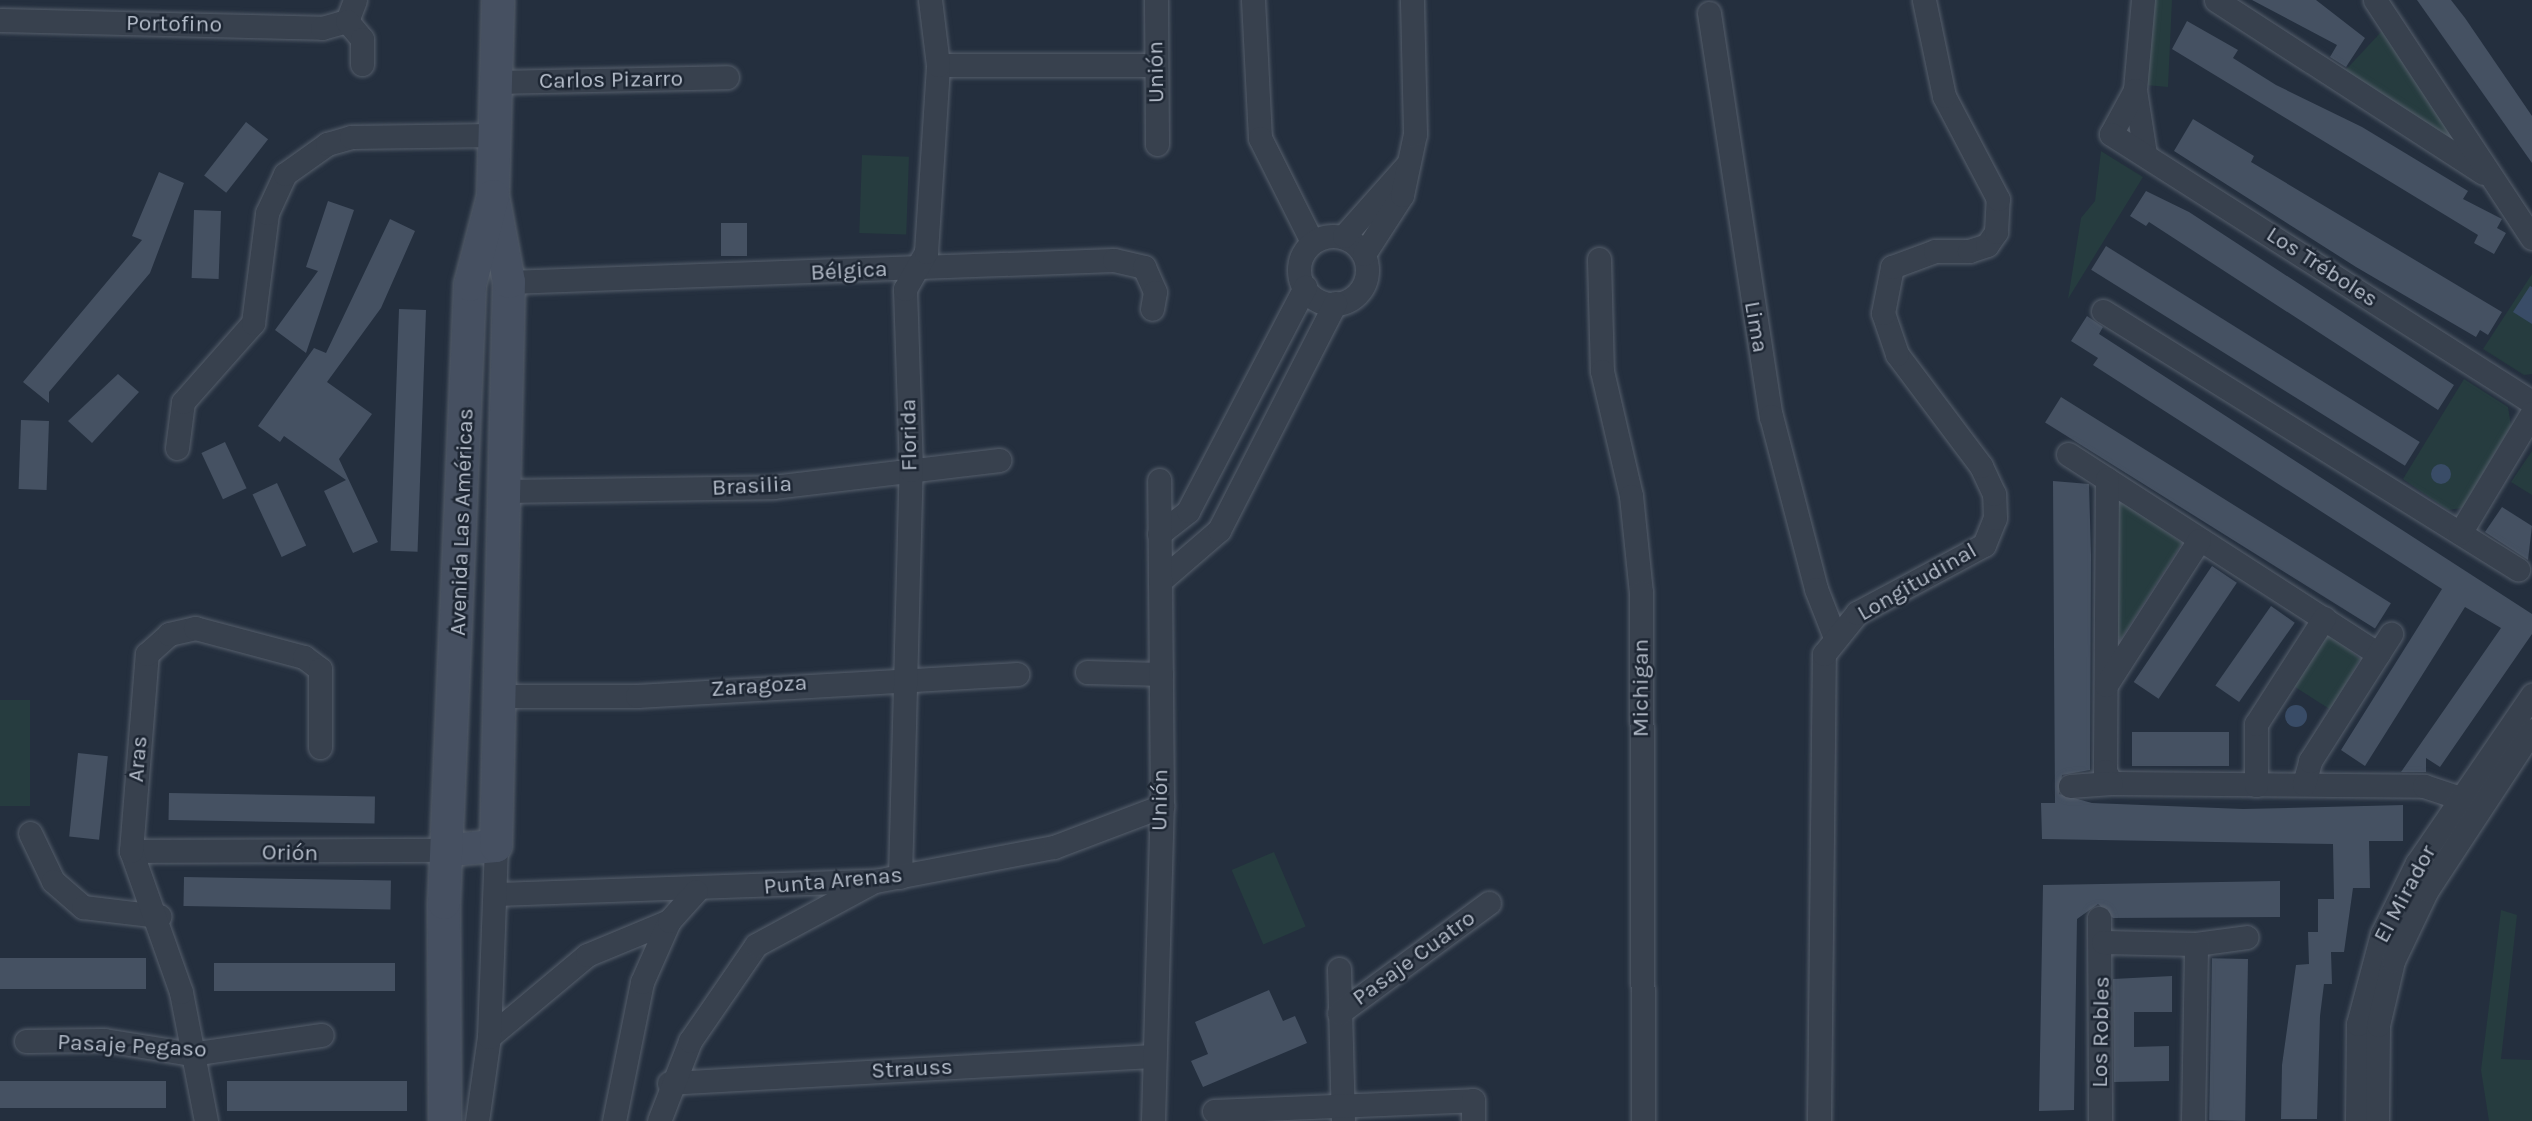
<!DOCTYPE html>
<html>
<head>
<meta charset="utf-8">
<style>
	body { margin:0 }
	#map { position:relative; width:2532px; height:1121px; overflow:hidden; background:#242f3e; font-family:Karla,sans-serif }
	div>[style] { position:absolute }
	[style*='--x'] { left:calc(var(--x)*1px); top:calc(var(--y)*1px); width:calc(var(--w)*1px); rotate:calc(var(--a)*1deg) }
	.green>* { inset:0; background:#263c3f; transform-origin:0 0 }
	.water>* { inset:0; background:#394c67 }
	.round { border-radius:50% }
	.building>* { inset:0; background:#455162; transform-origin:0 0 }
	.roads { filter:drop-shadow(0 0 2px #565f6c) drop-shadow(0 0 2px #565f6c) }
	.street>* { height:23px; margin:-11.5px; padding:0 11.5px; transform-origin:11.5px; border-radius:11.5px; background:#38414e }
	.street>.ring { margin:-11.5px; padding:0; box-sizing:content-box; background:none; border:23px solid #38414e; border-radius:50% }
	.secondary>* { height:32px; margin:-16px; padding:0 16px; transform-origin:16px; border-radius:16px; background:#465061 }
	span { translate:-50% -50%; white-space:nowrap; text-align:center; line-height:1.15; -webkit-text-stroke:5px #1d2633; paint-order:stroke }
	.street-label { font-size:23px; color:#b4bcc9 }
</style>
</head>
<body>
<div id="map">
	<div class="green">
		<i style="clip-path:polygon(2153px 0,2172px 0,2168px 87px,2145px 85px)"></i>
		<i style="clip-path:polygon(2382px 31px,2461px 150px,2341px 75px)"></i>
		<i style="clip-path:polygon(2101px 151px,2143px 177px,2068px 299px,2081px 218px,2095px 201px)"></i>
		<i style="left:862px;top:155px;width:47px;height:78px;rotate:2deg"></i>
		<i style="clip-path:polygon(2532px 274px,2532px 374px,2524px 375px,2483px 349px)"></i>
		<i style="clip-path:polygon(2464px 379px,2508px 407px,2511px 426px,2462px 508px,2448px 510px,2403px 479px)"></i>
		<i style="clip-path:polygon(2532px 451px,2532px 495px,2511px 482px)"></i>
		<i style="clip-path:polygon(2126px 501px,2182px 543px,2121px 639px,2115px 636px,2117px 504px)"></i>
		<i style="clip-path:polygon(2330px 634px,2360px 659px,2331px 710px,2292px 685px,2322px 636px)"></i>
		<i style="left:0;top:700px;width:30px;height:106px"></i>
		<i style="left:1274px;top:852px;width:81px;height:46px;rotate:67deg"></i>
		<i style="clip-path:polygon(2501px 910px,2517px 915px,2501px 1059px,2532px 1060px,2532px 1121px,2489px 1121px,2481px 1070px)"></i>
	</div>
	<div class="water">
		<i style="clip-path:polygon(2530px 286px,2532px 287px,2532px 324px,2513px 312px)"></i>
		<i class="round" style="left:2431px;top:464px;width:20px;height:20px"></i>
		<i class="round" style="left:2285px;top:705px;width:22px;height:22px"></i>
	</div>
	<div class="building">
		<i style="clip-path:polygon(2252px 0,2316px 0,2365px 38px,2346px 67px,2330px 57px,2337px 45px)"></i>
		<i style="clip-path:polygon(2417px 0,2451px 0,2465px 18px,2532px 116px,2532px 163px)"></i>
		<i style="clip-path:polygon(2187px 21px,2238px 50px,2233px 58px,2276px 85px,2362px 127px,2468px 191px,2463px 199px,2502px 219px,2497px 228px,2506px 233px,2494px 254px,2474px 243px,2478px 235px,2172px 49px)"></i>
		<i style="clip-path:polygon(2193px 119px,2254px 156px,2251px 162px,2502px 312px,2488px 335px,2480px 330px,2476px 337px,2356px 267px,2174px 151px)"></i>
		<i style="left:246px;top:122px;width:28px;height:68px;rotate:38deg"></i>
		<i style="clip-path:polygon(159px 172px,184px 183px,150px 273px,49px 392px,49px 403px,23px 382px,142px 240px,132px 236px)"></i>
		<i style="clip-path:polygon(2146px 191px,2189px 212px,2454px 385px,2438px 410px,2149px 222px,2146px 226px,2130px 216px)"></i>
		<i style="clip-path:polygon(328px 201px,354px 210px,306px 353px,275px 330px,318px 271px,306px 267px)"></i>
		<i style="left:194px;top:210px;width:27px;height:68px;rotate:2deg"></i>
		<i style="clip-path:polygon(390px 219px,415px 231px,381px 308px,327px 382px,372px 414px,339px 459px,378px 542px,353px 553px,324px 491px,346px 480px,284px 436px,280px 442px,258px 426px,314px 348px,326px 353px)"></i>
		<i style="left:721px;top:223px;width:26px;height:33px"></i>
		<i style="left:2106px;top:246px;width:370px;height:28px;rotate:32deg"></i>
		<i style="left:399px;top:309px;width:27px;height:242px;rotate:2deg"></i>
		<i style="clip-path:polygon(2087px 316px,2103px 327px,2099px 334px,2532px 614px,2532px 634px,2440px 767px,2426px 758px,2426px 772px,2401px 772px,2501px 628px,2465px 607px,2365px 766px,2341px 750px,2442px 589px,2093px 365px,2098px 358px,2071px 341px)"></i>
		<i style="clip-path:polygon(118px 374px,139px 392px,92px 443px,68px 421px)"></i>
		<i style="left:2061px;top:397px;width:389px;height:30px;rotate:32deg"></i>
		<i style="left:21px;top:420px;width:28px;height:69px;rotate:2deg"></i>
		<i style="left:225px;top:442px;width:51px;height:26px;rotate:65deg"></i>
		<i style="clip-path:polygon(2053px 481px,2089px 484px,2091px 555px,2090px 770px,2062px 775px,2059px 794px,2092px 803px,2243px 809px,2403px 805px,2403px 841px,2369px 841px,2370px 888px,2353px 888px,2344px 952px,2331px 952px,2332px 984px,2324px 984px,2320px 1016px,2317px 1119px,2281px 1119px,2282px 1065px,2296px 965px,2309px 964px,2308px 932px,2318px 932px,2318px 899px,2334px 899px,2333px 844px,2042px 839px,2041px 803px,2055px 803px)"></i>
		<i style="left:277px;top:483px;width:69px;height:27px;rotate:65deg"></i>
		<i style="clip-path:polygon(2502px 507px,2532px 526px,2528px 560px,2485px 532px)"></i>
		<i style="left:2212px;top:566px;width:30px;height:140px;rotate:34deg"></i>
		<i style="left:2271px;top:606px;width:29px;height:97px;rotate:35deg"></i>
		<i style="left:2132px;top:732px;width:97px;height:34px"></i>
		<i style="left:78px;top:753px;width:30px;height:84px;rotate:6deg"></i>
		<i style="left:169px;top:793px;width:206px;height:27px;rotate:1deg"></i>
		<i style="left:184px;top:877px;width:207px;height:29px;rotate:1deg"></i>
		<i style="clip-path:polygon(2280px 881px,2280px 917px,2113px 918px,2098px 904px,2077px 919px,2074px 1110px,2039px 1111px,2043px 885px)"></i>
		<i style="left:0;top:958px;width:146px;height:31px"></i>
		<i style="left:2248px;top:959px;width:162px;height:36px;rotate:91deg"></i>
		<i style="left:214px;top:963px;width:181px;height:28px"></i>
		<i style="clip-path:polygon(2172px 976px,2172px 1012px,2134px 1012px,2134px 1047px,2169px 1046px,2169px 1081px,2114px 1082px,2113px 979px)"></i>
		<i style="clip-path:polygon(1269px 990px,1283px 1021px,1295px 1016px,1307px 1043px,1203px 1087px,1191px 1061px,1208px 1054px,1195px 1022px)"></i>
		<i style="left:0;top:1081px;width:166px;height:27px"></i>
		<i style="left:227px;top:1081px;width:180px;height:30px"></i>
	</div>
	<div class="roads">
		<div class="street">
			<i style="--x:1156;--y:0;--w:144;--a:89.6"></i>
			<i style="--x:1253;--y:0;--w:138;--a:87.1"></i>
			<i style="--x:1260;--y:138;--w:116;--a:63.4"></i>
			<i style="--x:2143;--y:0;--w:90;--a:95.1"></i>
			<i style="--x:2135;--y:90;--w:65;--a:81.1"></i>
			<i style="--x:2216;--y:0;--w:318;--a:32.9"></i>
			<i style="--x:2375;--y:0;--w:285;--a:56.6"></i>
			<i style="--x:1709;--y:13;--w:408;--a:81.3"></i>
			<i style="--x:1771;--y:416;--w:179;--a:75.4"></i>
			<i style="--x:1816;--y:589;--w:49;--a:68.6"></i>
			<i style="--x:0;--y:20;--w:322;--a:1.4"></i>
			<i style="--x:322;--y:28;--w:26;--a:-16"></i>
			<i style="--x:347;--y:21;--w:22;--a:-69"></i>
			<i style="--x:347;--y:21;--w:23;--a:50"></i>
			<i style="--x:362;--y:39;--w:25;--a:90"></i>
			<i style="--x:938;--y:65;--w:218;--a:0"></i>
			<i style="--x:495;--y:82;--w:232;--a:-1.2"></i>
			<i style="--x:2135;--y:90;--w:50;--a:118.6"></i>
			<i style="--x:2111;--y:134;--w:499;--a:32.5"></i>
			<i class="ring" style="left:1299px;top:236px;width:45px;height:45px"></i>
			<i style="--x:1344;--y:236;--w:95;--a:-48.4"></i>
			<i style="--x:1364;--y:254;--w:70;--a:-57.2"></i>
			<i style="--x:1402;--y:195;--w:62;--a:-78"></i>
			<i style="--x:1415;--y:134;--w:134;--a:-91.3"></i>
			<i style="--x:1599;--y:259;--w:112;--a:88.5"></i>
			<i style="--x:1602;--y:371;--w:128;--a:76.9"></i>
			<i style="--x:1631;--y:496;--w:97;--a:84.1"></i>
			<i style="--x:1641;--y:592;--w:529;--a:89.78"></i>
			<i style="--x:509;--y:282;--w:605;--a:-2.08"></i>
			<i style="--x:1114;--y:260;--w:31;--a:13"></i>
			<i style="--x:1144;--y:267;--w:27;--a:66"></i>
			<i style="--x:1155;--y:292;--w:17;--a:100"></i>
			<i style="--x:2103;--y:311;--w:489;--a:31.9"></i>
			<i style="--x:177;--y:448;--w:46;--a:-82.6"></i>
			<i style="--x:183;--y:402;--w:106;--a:-48.5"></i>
			<i style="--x:253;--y:323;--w:111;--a:-82.7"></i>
			<i style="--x:267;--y:213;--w:43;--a:-65.2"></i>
			<i style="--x:285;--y:174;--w:52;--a:-35.5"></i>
			<i style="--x:327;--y:144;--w:25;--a:-16"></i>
			<i style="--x:351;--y:137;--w:142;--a:-0.8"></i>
			<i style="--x:2068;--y:454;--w:369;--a:32.8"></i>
			<i style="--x:2107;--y:479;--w:292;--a:90.4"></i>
			<i style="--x:2105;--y:771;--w:13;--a:63"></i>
			<i style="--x:2111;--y:783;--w:313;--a:0.5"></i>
			<i style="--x:2424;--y:786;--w:60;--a:18.4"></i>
			<i style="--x:503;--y:491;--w:270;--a:-0.8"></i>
			<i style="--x:773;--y:487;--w:228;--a:-6.8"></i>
			<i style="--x:2460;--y:533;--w:140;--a:-59"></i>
			<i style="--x:1159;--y:534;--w:37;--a:-38"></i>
			<i style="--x:1188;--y:511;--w:253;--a:-62.4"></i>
			<i style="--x:1160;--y:581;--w:78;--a:-40.8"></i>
			<i style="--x:1219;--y:530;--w:255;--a:-62.9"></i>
			<i style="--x:1087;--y:672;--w:74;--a:1.5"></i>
			<i style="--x:2106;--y:685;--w:172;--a:-57.3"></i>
			<i style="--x:500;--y:696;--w:137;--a:0"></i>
			<i style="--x:637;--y:696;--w:381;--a:-3.3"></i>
			<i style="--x:2304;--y:784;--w:24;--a:-75"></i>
			<i style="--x:2310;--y:761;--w:151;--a:-57.5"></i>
			<i style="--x:2256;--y:785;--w:61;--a:-90"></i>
			<i style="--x:2256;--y:724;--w:126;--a:-57.3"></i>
			<i style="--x:2070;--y:786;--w:41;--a:-4.2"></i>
			<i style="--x:30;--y:833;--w:53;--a:64.4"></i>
			<i style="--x:53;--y:881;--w:40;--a:41"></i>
			<i style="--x:83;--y:907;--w:77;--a:6.8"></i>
			<i style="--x:131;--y:851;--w:319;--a:-0.2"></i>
			<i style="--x:900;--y:877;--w:407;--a:-88.5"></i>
			<i style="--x:911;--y:470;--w:181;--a:-91.9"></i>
			<i style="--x:905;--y:289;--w:43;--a:-60.4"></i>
			<i style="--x:926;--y:252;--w:187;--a:-86.3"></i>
			<i style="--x:938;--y:65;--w:65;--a:-97"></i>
			<i style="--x:495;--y:894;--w:380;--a:-2"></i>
			<i style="--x:875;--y:881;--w:182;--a:-10.8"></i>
			<i style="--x:1054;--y:847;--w:116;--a:-20.8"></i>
			<i style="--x:2099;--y:918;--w:203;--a:89.7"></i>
			<i style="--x:2103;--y:942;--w:93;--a:1.2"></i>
			<i style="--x:2196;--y:944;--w:51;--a:-7.8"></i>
			<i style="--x:1339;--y:969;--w:152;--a:88.5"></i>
			<i style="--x:1339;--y:1013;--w:186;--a:-36.3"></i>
			<i style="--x:489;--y:1037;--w:128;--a:-39.9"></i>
			<i style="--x:587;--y:955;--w:89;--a:-22.5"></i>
			<i style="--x:26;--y:1041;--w:78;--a:-0.7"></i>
			<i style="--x:104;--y:1040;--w:88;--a:9.1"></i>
			<i style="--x:191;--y:1054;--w:132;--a:-8.3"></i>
			<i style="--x:669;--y:1083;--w:486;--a:-3.2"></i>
			<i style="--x:1214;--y:1111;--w:259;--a:-2.4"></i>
			<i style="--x:1473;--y:1100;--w:21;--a:90"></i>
			<i style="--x:206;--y:1121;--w:131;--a:-101"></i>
			<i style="--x:181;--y:992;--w:150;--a:-109.5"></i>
			<i style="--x:131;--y:851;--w:198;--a:-85.4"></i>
			<i style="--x:147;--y:654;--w:30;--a:-42"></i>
			<i style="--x:169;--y:634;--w:27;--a:-13"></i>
			<i style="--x:195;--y:628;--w:113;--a:14.9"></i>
			<i style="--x:304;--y:657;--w:20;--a:37"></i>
			<i style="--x:320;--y:669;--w:78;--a:90"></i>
			<i style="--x:477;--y:1121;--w:85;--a:-81.9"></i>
			<i style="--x:489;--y:1037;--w:191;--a:-87.9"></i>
			<i style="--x:614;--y:1121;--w:142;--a:-78.6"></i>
			<i style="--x:642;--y:982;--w:67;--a:-66.1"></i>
			<i style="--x:669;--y:921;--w:40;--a:-48"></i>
			<i style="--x:659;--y:1121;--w:86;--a:-68.8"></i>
			<i style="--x:690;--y:1041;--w:116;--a:-55.5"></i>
			<i style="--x:756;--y:945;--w:128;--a:-28.4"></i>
			<i style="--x:1153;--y:1121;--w:315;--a:-88.4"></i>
			<i style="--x:1162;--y:806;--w:326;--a:-90.5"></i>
			<i style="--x:1819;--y:1121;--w:467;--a:-89.4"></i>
			<i style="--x:1824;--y:654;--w:53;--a:-51.2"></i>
			<i style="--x:1857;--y:613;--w:144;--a:-28.2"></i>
			<i style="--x:1984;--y:545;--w:29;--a:-68"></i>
			<i style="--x:1995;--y:518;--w:24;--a:-92"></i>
			<i style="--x:1994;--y:494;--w:31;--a:-115"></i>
			<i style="--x:1981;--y:466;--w:140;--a:-126.9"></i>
			<i style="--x:1897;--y:354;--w:43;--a:-108.9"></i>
			<i style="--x:1883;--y:313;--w:47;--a:-78.9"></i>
			<i style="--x:1892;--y:267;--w:46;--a:-20.4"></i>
			<i style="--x:1935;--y:251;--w:34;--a:0"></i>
			<i style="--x:1969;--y:251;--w:19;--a:-18"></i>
			<i style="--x:1987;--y:245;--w:16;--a:-55"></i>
			<i style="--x:1996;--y:232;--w:33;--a:-87"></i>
			<i style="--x:1998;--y:199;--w:116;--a:-117.7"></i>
			<i style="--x:1944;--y:96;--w:98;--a:-101.8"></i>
			<i style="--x:2193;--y:1121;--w:177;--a:-89"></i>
			<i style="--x:2357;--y:1121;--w:97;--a:-89.4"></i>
			<i style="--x:2358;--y:1024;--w:93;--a:-75.1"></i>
			<i style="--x:2382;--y:934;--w:79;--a:-63.8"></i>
			<i style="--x:2417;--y:863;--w:204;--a:-55.6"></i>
			<i style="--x:2377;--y:1121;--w:96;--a:-89.4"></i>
			<i style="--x:2378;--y:1025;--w:66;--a:-76.8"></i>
			<i style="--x:2393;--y:961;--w:79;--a:-64.4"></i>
			<i style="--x:2427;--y:890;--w:191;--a:-56.7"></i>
		</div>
		<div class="secondary">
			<i style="--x:450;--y:850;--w:46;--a:-5"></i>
			<i style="--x:496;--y:846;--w:564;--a:-88.68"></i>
			<i style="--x:509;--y:282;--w:87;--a:-100.5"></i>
			<i style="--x:493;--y:196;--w:196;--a:-88.5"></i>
			<i style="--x:445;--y:1121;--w:218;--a:-90.3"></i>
			<i style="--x:444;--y:903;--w:619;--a:-87.59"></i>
			<i style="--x:470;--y:285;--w:92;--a:-75.5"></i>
		</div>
	</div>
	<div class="street-label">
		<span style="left:174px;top:24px;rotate:1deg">Portofino</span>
		<span style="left:1156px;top:72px;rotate:-91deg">Unión</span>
		<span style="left:611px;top:80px;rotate:-1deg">Carlos Pizarro</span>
		<span style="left:2322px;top:267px;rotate:33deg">Los Tréboles</span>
		<span style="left:849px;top:271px;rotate:-3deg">Bélgica</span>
		<span style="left:1756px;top:327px;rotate:80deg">Lima</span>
		<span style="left:909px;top:435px;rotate:-91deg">Florida</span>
		<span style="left:752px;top:486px;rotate:-3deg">Brasilia</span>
		<span style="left:462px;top:522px;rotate:-88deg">Avenida Las Américas</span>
		<span style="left:1917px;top:582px;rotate:-30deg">Longitudinal</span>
		<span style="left:759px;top:686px;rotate:-4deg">Zaragoza</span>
		<span style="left:1641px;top:688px;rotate:-90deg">Michigan</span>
		<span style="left:138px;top:759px;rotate:-85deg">Aras</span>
		<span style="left:1160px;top:800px;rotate:-89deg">Unión</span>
		<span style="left:290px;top:853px;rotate:1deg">Orión</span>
		<span style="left:833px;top:881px;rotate:-5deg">Punta Arenas</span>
		<span style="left:2405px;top:894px;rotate:-62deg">El Mirador</span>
		<span style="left:1414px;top:958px;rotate:-36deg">Pasaje Cuatro</span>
		<span style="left:2101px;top:1032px;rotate:-89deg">Los Robles</span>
		<span style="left:132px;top:1046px;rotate:3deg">Pasaje Pegaso</span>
		<span style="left:912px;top:1069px;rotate:-3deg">Strauss</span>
	</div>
</div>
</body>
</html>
